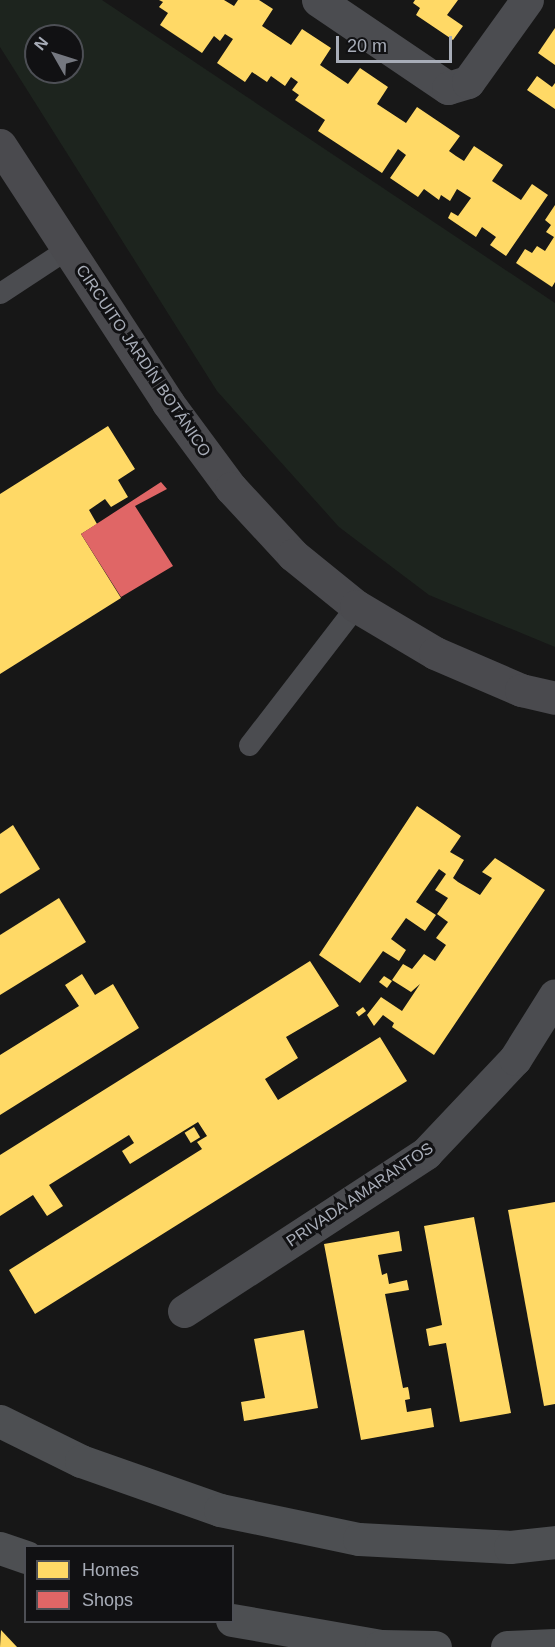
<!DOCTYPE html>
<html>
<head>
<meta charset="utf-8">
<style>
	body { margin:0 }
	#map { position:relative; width:555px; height:1647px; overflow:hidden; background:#171717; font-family:Helvetica,sans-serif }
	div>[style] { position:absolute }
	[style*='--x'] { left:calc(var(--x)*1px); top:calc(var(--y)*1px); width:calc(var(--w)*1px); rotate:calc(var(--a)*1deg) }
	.green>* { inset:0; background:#1d241e }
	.homes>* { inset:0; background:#ffd966; transform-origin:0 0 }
	.shops>* { inset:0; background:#e06666 }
	.lane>* { height:21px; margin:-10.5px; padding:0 10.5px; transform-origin:10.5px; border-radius:10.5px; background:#4b4c50 }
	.street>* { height:33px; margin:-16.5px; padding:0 16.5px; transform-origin:16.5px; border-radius:16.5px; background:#4b4c50 }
	.secondary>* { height:33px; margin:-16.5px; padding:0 16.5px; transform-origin:16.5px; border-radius:16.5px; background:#4a4a4e }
	.primary>* { height:33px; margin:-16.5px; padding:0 16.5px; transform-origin:16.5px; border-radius:16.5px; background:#4d4f52 }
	span { translate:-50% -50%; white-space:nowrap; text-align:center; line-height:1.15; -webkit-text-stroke:6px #111113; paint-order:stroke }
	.street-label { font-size:16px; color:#a8adb8 }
	.legend { position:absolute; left:24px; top:1545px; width:210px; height:78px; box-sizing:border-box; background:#111113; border:2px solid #4d4f55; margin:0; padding:8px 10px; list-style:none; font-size:18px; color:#a8adb8 }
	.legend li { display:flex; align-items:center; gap:12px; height:30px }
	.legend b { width:30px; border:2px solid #4d4f55 }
	.north { position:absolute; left:24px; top:24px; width:60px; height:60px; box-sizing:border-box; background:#111113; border:2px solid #4d4f55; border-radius:50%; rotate:309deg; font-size:16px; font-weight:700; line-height:24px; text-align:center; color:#a8adb8 }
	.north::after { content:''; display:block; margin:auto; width:21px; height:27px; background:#757880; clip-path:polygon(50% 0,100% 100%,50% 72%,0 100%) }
	.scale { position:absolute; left:336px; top:36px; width:116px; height:27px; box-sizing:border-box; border:3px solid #a8adb8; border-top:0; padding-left:8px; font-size:18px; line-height:21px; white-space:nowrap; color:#a8adb8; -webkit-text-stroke:4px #111113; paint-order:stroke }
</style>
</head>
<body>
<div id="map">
	<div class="green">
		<i style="clip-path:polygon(evenodd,0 0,102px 0,555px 303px,555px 647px,429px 595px,339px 527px,217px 391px,0 47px,0 0,36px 36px,72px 36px,72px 72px,36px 72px,36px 36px)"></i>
	</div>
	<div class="homes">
		<i style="clip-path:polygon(159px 0,224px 0,234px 6px,238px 0,259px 0,273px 9px,262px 26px,291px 45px,302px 29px,331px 48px,320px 65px,348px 84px,360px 68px,388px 87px,377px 104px,406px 123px,417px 107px,460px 136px,449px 151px,456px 156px,464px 161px,474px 146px,503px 165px,492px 181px,521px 200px,532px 184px,548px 195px,506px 256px,490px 245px,496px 237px,482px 227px,476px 237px,448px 218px,451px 212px,458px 216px,471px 198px,457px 189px,450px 201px,441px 195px,439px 200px,424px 189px,418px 197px,390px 178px,406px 155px,398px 149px,382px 173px,318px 131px,325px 120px,295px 100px,299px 95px,292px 90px,298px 82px,291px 77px,285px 86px,271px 76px,267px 82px,252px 72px,245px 82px,217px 63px,233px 39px,225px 34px,220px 41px,214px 36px,202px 53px,160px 25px,168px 13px,159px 7px,163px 2px)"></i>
		<i style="clip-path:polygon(415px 0,458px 0,447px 15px,463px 26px,453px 40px,416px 15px,420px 8px,413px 3px)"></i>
		<i style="clip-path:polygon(555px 28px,555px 65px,538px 53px)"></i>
		<i style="clip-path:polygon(537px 76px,552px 87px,555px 83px,555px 109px,527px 90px)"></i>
		<i style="clip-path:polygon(555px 205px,555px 282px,552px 287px,516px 263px,525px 249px,532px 253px,537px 246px,545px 251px,554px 237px,546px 232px,551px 225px,545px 220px)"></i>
		<i style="clip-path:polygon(108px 426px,135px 469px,118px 480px,128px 497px,111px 507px,105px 499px,89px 510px,97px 524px,81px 534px,121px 598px,0 674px,0 494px)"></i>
		<i style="clip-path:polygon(417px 806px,461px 836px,450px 852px,464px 860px,453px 878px,458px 882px,480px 895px,492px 878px,482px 872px,495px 858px,545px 890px,434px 1055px,392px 1027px,394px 1023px,383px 1015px,374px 1026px,367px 1015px,381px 997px,402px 1011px,420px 984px,411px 992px,392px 980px,403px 964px,412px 969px,424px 954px,435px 961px,446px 945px,436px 938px,448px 922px,437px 914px,448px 898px,435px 890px,446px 874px,439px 869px,416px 902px,436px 915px,425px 931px,406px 918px,391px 939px,406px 950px,399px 961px,383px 951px,360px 983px,319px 955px)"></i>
		<i style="clip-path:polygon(13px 825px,40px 869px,0 894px,0 834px)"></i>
		<i style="clip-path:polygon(59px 898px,86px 942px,0 995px,0 935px)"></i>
		<i style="clip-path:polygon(310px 961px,339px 1006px,286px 1037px,298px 1058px,265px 1079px,278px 1100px,380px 1037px,407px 1081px,35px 1314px,9px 1270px,202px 1149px,197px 1142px,207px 1136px,198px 1122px,130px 1164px,122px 1151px,134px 1143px,129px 1135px,49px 1185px,63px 1206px,47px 1216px,33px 1195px,0 1216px,0 1155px)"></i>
		<i style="clip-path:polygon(82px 974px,95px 995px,113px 984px,139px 1028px,0 1115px,0 1055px,79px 1006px,65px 985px)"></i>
		<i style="clip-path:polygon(384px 976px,392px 981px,387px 988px,379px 982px)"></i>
		<i style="left:363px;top:1007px;width:5px;height:9px;rotate:53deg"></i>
		<i style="left:194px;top:1127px;width:12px;height:11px;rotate:59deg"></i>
		<i style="clip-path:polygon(555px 1202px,555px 1404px,544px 1406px,508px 1210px)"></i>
		<i style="clip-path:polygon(474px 1217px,511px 1413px,460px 1422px,446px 1343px,429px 1346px,426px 1329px,442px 1325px,424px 1226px)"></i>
		<i style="clip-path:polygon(399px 1231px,402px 1251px,378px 1255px,382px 1275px,387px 1273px,389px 1284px,407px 1280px,409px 1290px,385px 1294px,403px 1388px,408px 1387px,409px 1392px,410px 1399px,405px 1400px,407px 1412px,431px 1408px,434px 1427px,361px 1440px,324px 1244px)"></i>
		<i style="clip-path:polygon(304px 1330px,318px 1408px,244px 1421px,241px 1402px,265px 1398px,254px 1339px)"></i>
		<i style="clip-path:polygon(1px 1630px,17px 1647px,0 1647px)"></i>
	</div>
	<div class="shops">
		<i style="clip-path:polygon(161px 482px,167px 489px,135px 506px,173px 566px,121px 597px,81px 534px)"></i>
	</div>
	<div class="lane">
		<i style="--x:0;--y:293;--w:80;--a:-33.3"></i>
		<i style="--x:249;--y:745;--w:175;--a:-52.4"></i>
	</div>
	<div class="street">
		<i style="--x:318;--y:0;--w:157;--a:34.1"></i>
		<i style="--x:448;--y:88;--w:21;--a:-17"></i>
		<i style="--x:468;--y:82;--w:101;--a:-54.3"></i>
		<i style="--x:184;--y:1311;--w:289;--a:-33.1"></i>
		<i style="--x:426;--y:1153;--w:129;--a:-46.6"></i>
		<i style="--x:515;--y:1059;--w:75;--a:-58"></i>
	</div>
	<div class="secondary">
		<i style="--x:0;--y:145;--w:308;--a:56.9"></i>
		<i style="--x:168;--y:403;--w:106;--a:53.5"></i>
		<i style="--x:231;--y:488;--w:91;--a:47.2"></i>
		<i style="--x:293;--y:555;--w:81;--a:39"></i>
		<i style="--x:356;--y:606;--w:92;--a:30.7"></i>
		<i style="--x:435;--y:653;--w:94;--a:23.3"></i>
		<i style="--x:521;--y:690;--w:35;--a:13"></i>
	</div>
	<div class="primary">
		<i style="--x:0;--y:1421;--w:90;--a:26.3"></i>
		<i style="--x:81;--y:1461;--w:147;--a:19.4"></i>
		<i style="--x:220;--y:1510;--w:142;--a:11.8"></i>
		<i style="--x:359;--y:1539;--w:151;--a:3"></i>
		<i style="--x:510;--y:1547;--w:45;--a:-6.3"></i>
		<i style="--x:0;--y:1548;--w:28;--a:19"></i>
		<i style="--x:232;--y:1620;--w:151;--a:9.9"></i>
		<i style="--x:381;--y:1646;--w:54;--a:1.1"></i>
		<i style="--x:507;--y:1647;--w:48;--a:-2.4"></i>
	</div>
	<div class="street-label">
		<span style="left:143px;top:361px;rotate:56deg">CIRCUITO JARDÍN BOTÁNICO</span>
		<span style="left:360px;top:1195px;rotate:-34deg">PRIVADA AMARANTOS</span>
	</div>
	<ul class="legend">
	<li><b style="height:16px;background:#ffd966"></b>Homes</li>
	<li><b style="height:16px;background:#e06666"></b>Shops</li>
	</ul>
	<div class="north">N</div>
	<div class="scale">20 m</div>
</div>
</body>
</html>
